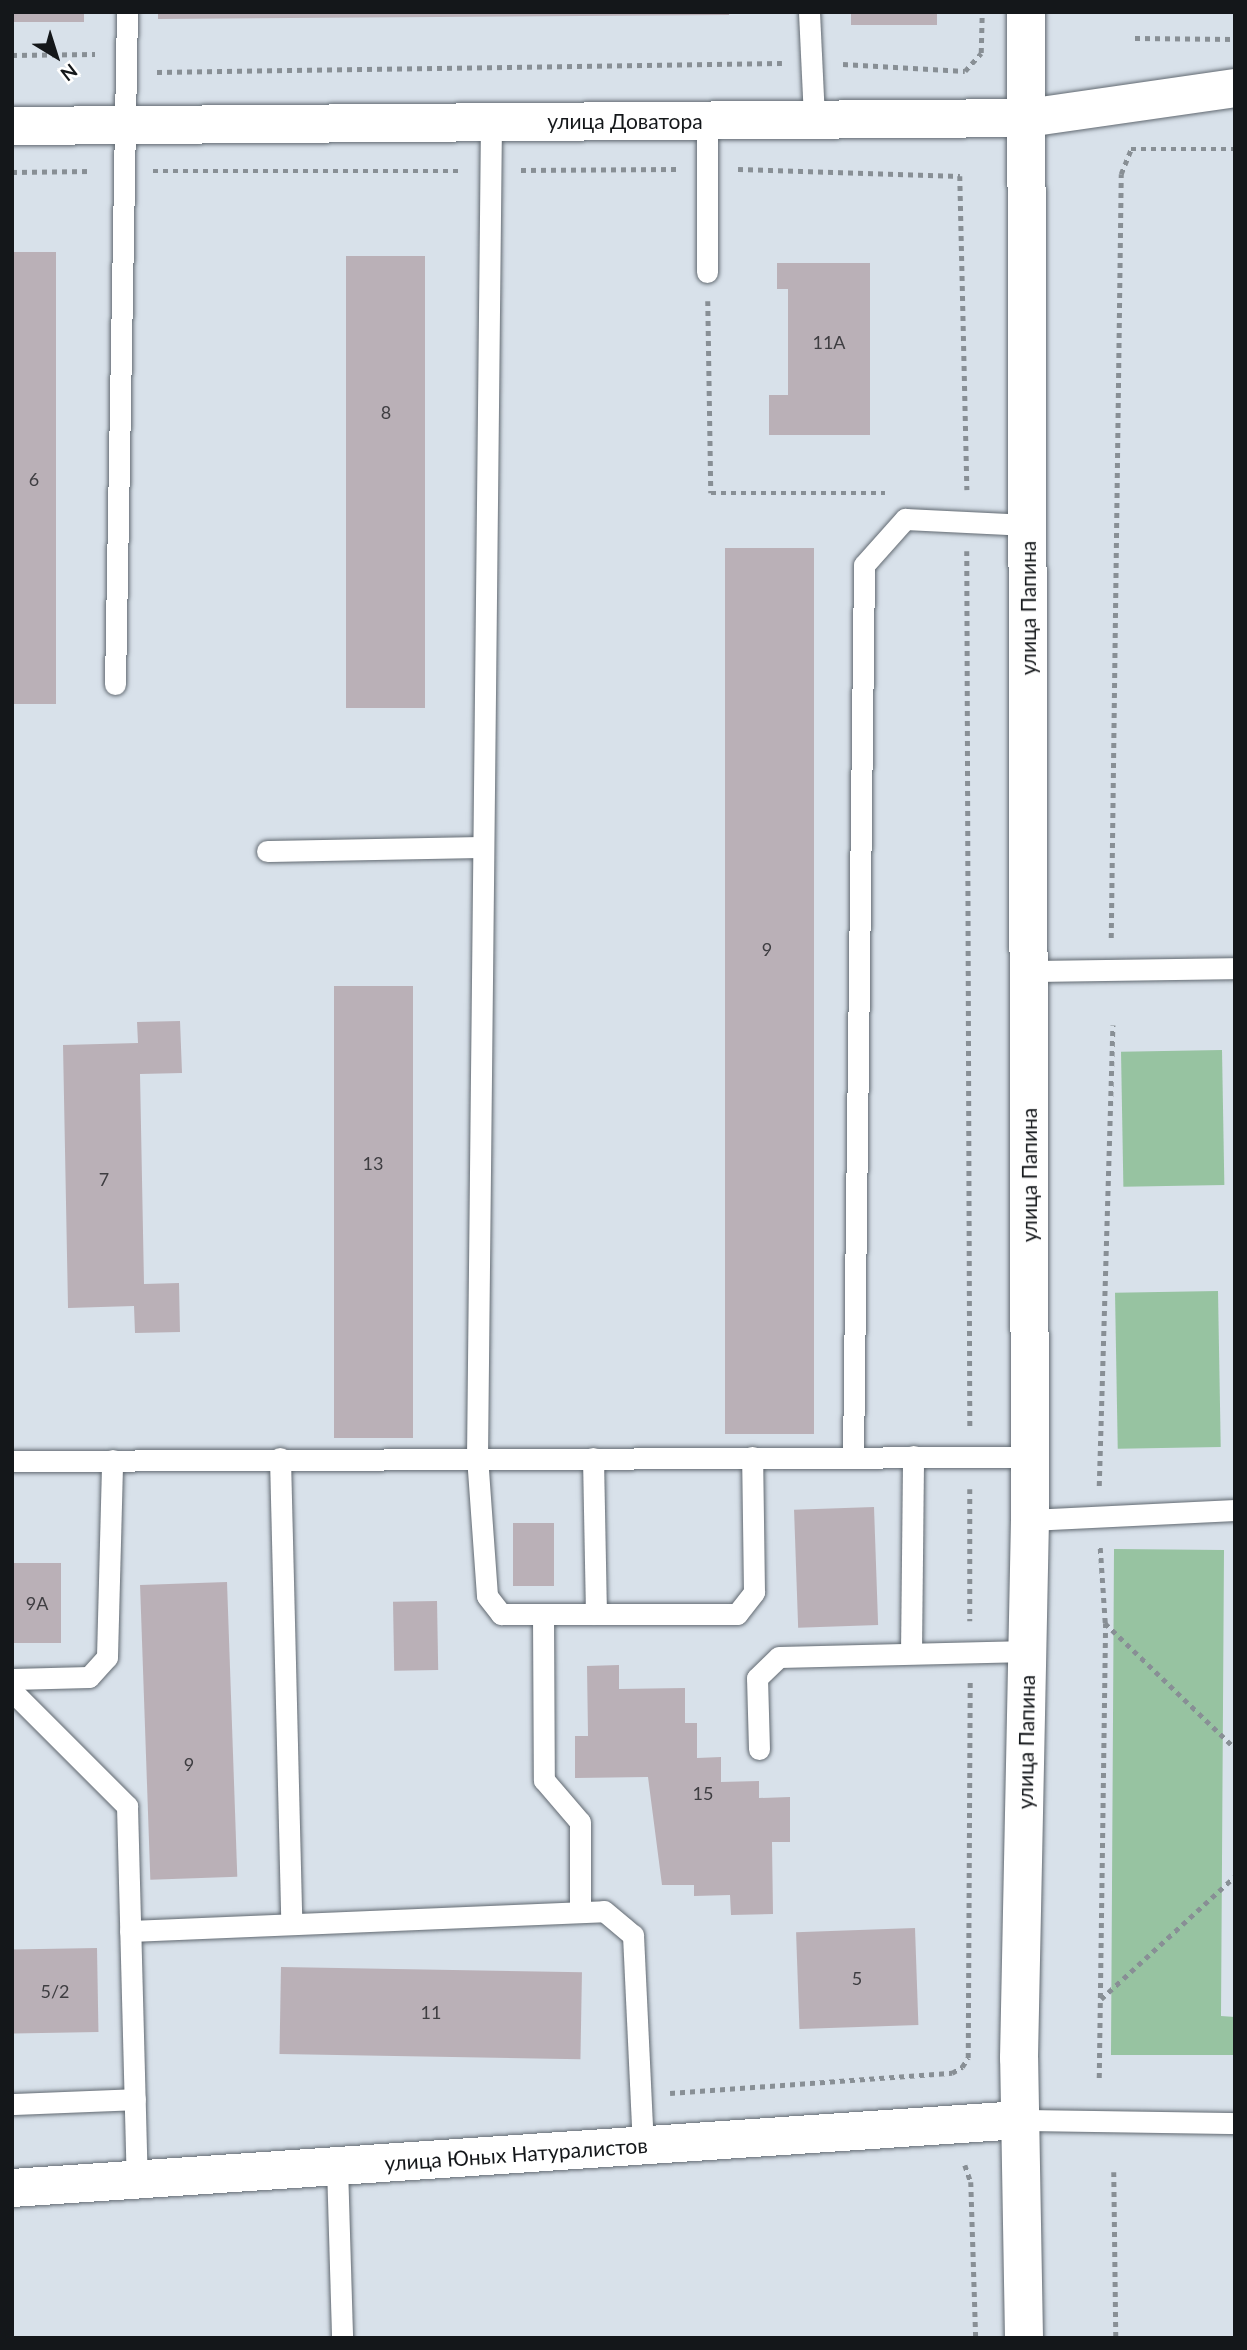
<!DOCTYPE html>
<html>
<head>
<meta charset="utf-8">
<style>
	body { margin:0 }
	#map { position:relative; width:1247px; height:2350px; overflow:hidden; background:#d8e1ea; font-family:Lato,sans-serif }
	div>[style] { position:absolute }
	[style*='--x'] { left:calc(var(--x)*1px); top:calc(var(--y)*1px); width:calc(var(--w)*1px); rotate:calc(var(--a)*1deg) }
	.green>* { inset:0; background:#97c3a1; transform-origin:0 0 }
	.building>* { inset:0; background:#bab0b7; transform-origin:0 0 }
	.path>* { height:4.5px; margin-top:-2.25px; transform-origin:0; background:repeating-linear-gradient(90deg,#888f95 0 5px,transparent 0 10px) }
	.roads { filter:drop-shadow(0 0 2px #616971) drop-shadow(0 0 2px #616971) }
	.service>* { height:21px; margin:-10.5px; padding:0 10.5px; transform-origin:10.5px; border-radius:10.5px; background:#fff }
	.minor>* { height:38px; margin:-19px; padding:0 19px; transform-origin:19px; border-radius:19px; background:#fff }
	.tertiary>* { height:38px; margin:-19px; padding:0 19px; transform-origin:19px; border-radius:19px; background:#fff }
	span { translate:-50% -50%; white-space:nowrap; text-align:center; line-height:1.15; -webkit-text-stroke:5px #fff; paint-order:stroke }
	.number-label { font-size:18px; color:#3e3d41 }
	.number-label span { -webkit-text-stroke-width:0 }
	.street-label { font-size:21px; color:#14171a }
	.frame { position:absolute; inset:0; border:14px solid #14171a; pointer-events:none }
	.north { position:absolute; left:21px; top:21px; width:70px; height:70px; -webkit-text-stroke:5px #fff; paint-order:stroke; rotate:142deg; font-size:19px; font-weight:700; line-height:28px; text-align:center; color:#14171a }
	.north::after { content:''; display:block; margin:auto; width:24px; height:32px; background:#14171a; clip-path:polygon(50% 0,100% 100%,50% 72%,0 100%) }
</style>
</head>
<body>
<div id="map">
	<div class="green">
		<i style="left:1222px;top:1050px;width:135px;height:101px;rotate:89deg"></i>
		<i style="left:1218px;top:1291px;width:156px;height:103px;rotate:89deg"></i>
		<i style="clip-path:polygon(1114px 1549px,1224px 1550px,1221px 2016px,1235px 2017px,1235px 2055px,1111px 2055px)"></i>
	</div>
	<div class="building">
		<i style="left:12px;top:12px;width:72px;height:10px"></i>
		<i style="clip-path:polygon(158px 12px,729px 12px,729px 15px,158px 19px)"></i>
		<i style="left:851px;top:12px;width:86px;height:13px"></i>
		<i style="left:56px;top:252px;width:452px;height:44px;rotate:90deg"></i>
		<i style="left:346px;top:256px;width:79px;height:452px"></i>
		<i style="clip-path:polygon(777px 263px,870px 263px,870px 435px,769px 435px,769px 395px,788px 395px,788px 289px,777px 289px)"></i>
		<i style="left:725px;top:548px;width:89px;height:886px"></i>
		<i style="left:334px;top:986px;width:79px;height:452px"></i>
		<i style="clip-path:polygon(180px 1021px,182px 1073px,140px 1074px,144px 1284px,179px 1283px,180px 1332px,135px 1333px,134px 1306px,68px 1308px,63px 1045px,138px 1043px,137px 1022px)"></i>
		<i style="left:874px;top:1507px;width:118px;height:80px;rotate:88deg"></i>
		<i style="left:513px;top:1523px;width:41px;height:63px"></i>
		<i style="left:12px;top:1563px;width:49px;height:80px"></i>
		<i style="left:227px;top:1582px;width:295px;height:87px;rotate:88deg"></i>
		<i style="left:437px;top:1601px;width:69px;height:44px;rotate:89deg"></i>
		<i style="clip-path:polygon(619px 1665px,619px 1689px,685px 1688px,685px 1723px,697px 1723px,697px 1758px,721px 1757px,721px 1782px,759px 1781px,759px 1798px,790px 1797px,790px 1842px,772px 1842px,773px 1914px,731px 1915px,730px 1895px,694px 1896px,694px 1885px,662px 1885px,648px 1777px,575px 1778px,575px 1736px,588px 1736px,587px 1666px)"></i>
		<i style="left:915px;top:1928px;width:97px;height:119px;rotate:88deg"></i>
		<i style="left:97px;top:1948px;width:84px;height:85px;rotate:89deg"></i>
		<i style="left:281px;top:1967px;width:301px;height:87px;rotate:1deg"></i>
	</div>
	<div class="path">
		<i style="--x:1135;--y:38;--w:100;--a:0.6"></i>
		<i style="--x:12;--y:55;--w:83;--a:-0.7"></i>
		<i style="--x:843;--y:64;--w:122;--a:3.3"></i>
		<i style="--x:965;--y:71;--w:24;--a:-48"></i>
		<i style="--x:981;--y:53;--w:41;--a:-88.6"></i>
		<i style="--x:157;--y:72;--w:625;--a:-0.83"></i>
		<i style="--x:738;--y:169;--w:222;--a:1.8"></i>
		<i style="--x:960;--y:176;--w:314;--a:88.7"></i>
		<i style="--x:521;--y:170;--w:156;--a:-0.4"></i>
		<i style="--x:153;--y:171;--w:307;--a:0"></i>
		<i style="--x:12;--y:172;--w:80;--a:-0.7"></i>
		<i style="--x:708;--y:301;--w:192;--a:89.1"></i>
		<i style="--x:711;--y:493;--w:174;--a:0"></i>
		<i style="--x:967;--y:551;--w:877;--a:89.8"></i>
		<i style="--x:1111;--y:938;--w:764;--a:-89.25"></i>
		<i style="--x:1121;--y:174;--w:27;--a:-68"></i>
		<i style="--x:1131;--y:149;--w:104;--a:0"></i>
		<i style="--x:1099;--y:1486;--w:461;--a:-88.3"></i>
		<i style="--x:970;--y:1489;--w:132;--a:90"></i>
		<i style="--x:1105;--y:1623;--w:180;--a:43.9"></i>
		<i style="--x:1101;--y:1999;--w:182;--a:-42.5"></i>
		<i style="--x:1099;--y:2078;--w:455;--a:-89.2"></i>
		<i style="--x:1105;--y:1623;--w:76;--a:-93.8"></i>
		<i style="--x:670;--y:2093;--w:283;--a:-4.1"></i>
		<i style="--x:952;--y:2073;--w:12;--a:-31"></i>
		<i style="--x:962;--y:2067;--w:11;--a:-56"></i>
		<i style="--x:968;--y:2058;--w:376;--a:-89.7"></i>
		<i style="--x:965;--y:2165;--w:18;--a:71"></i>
		<i style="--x:971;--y:2182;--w:156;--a:88.2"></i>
		<i style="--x:1114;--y:2172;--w:166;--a:89.3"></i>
	</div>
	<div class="roads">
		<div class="service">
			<i style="--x:809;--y:12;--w:108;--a:87.3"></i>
			<i style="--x:707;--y:120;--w:152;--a:90"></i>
			<i style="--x:491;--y:121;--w:1335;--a:90.6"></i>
			<i style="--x:477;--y:1456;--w:140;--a:85.9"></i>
			<i style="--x:487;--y:1596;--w:23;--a:52"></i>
			<i style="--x:501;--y:1614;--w:236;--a:0"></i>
			<i style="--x:737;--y:1614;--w:28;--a:-52"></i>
			<i style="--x:754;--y:1592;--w:135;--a:-90.8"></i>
			<i style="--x:115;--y:684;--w:672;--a:-88.98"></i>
			<i style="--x:267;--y:851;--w:216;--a:-1.1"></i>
			<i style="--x:1028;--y:971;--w:207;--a:-0.8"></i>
			<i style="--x:853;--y:1457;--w:892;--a:-89.29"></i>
			<i style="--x:864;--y:565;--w:62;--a:-48.3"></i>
			<i style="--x:905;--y:519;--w:123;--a:2.8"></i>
			<i style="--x:280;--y:1458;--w:466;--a:88.6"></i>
			<i style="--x:593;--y:1458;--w:156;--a:88.9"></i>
			<i style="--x:12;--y:1461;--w:1017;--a:-0.23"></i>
			<i style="--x:1030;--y:1520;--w:205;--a:-2.8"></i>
			<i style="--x:543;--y:1615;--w:165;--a:89.7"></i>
			<i style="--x:544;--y:1780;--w:55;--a:49.4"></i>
			<i style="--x:580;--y:1822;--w:90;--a:90"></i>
			<i style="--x:911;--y:1653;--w:197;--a:-89.4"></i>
			<i style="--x:12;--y:1679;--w:77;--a:-1.5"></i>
			<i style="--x:89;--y:1677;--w:27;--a:-48"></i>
			<i style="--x:107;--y:1657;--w:197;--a:-88.5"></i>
			<i style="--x:12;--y:1691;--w:163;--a:45"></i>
			<i style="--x:127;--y:1806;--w:374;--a:88.5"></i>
			<i style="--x:759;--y:1749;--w:71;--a:-91.6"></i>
			<i style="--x:757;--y:1678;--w:30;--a:-44"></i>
			<i style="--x:779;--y:1657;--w:249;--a:-1.4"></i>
			<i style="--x:130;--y:1931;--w:474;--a:-2.4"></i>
			<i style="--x:604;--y:1911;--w:38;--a:40"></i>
			<i style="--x:633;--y:1935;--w:211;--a:87.3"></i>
			<i style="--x:12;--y:2104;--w:123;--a:-2.3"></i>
			<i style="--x:1020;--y:2120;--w:215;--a:0.8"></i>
			<i style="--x:337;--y:2166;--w:172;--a:88.3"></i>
		</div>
		<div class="minor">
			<i style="--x:12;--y:126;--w:1015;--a:-0.45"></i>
			<i style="--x:1027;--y:118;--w:210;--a:-8.2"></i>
			<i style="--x:12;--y:2188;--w:1010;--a:-3.86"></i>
		</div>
		<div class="tertiary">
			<i style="--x:1024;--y:2338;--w:280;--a:-91"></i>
			<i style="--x:1019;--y:2058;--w:538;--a:-88.83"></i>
			<i style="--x:1030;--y:1520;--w:1508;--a:-90.15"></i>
		</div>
	</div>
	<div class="number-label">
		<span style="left:829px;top:342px">11А</span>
		<span style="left:386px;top:412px">8</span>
		<span style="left:34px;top:479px">6</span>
		<span style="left:767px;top:949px">9</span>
		<span style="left:373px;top:1163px">13</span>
		<span style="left:104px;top:1179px">7</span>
		<span style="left:37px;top:1603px">9А</span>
		<span style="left:189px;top:1764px">9</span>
		<span style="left:703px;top:1793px">15</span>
		<span style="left:857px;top:1978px">5</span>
		<span style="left:55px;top:1991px">5/2</span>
		<span style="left:431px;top:2012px">11</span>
	</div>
	<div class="street-label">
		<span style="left:625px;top:121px">улица Доватора</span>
		<span style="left:1028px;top:608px;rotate:-90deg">улица Папина</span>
		<span style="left:1029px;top:1175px;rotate:-90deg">улица Папина</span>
		<span style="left:1026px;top:1742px;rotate:-89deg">улица Папина</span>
		<span style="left:516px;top:2154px;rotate:-4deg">улица Юных Натуралистов</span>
	</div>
	<div class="frame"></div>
	<div class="north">N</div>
</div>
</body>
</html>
